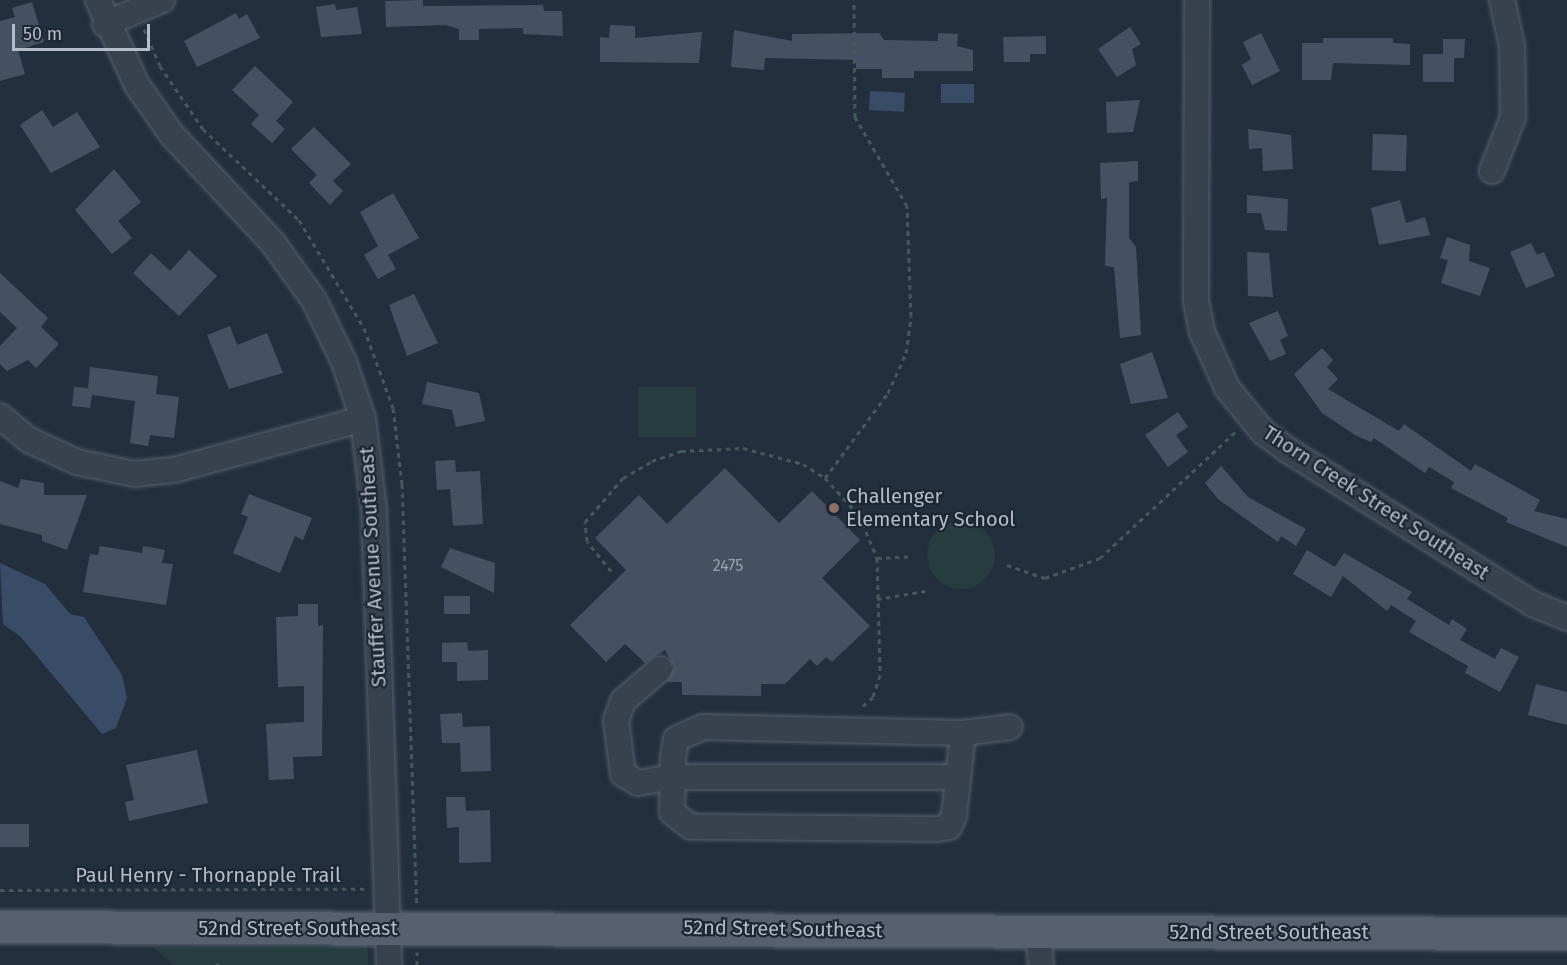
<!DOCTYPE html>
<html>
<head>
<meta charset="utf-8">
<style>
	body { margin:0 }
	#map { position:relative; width:1567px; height:965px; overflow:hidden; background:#242f3e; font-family:"Fira Sans",sans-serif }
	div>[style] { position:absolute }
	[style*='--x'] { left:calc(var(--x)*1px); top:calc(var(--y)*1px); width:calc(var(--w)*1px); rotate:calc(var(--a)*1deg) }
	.green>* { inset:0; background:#263c3f; transform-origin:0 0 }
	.round { border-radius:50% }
	.water>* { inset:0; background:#394c67; transform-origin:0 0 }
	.building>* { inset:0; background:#455162; transform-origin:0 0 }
	.path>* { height:3px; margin-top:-1.5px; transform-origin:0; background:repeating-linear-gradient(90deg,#44595c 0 4.5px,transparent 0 9px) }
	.roads { filter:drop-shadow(0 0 2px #565f6c) drop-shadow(0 0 2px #565f6c) }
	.minor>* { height:24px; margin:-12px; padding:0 12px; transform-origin:12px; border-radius:12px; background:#38414e }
	.major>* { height:32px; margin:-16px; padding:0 16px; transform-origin:16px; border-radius:16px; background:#56606e }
	.dots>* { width:16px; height:16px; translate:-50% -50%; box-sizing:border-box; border:3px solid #1d2633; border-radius:50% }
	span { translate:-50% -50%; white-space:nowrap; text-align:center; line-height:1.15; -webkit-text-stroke:4.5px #1d2633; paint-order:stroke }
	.number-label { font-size:16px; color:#98a1af }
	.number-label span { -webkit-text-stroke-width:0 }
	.poi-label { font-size:20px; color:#b4bcc9 }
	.left { translate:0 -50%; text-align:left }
	.street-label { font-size:20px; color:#b4bcc9 }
	.scale { position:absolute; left:12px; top:24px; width:138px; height:27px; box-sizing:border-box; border:3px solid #b4bcc9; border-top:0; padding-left:8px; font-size:18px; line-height:21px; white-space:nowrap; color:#b4bcc9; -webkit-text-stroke:4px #1d2633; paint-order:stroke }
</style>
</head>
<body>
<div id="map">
	<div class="green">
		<i style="left:638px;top:387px;width:58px;height:50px"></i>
		<i class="round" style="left:927px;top:521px;width:68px;height:68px"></i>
		<i style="clip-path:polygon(367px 945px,369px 965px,173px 965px,153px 947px)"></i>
	</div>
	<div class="water">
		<i style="left:941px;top:84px;width:33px;height:19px"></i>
		<i style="left:870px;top:91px;width:35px;height:19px;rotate:3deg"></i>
		<i style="clip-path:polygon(0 563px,45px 584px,70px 614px,84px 617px,122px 675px,127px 698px,116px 728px,102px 734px,20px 636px,3px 624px)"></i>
	</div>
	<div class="building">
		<i style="clip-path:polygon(423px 0,423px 6px,543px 5px,544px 11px,562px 11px,563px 36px,523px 34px,523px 28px,479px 29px,479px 40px,459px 40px,459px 29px,445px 25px,386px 27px,385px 1px)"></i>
		<i style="clip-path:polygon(32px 2px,44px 42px,18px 50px,25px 74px,0 81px,0 21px,15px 17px,12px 8px)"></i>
		<i style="clip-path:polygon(335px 4px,336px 10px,357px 7px,362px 34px,321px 37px,316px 7px)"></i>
		<i style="clip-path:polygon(236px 13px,239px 19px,247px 14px,260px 38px,197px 67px,184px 41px)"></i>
		<i style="clip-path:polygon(610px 25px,635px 26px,635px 38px,702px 32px,699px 63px,600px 62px,600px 37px,609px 38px)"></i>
		<i style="clip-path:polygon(1130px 27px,1141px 44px,1132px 49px,1136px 65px,1117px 77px,1098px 49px)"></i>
		<i style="clip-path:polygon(734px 30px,792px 41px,792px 34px,879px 33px,884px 40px,938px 41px,938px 33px,958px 34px,957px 46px,973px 50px,973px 71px,914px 71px,914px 78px,882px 78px,882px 69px,856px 69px,856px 60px,765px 58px,764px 70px,731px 67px)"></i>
		<i style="clip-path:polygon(1261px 33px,1280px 71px,1252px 85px,1242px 65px,1251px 59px,1243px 42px)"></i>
		<i style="clip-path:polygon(1046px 36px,1046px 54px,1030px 54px,1030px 62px,1004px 62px,1003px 37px)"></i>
		<i style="clip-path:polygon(1323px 38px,1393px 38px,1393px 43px,1410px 44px,1410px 65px,1333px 63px,1331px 80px,1302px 80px,1302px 43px,1323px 43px)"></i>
		<i style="clip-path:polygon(1443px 39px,1465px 39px,1464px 58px,1454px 58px,1454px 82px,1423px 82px,1423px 54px,1443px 54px)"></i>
		<i style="clip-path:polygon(255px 66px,293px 102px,276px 121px,285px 129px,272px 143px,251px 124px,259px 115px,232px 90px)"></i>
		<i style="clip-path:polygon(1140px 100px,1133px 132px,1107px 133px,1106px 102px)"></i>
		<i style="clip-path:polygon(42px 110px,53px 127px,77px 112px,100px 147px,51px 173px,20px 125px)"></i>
		<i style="clip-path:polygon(314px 127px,351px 164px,333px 181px,343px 191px,330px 205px,309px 183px,317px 175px,291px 149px)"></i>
		<i style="clip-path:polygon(1248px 129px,1291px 135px,1293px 169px,1263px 171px,1262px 148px,1249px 149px)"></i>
		<i style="left:1373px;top:134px;width:34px;height:36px;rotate:2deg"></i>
		<i style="clip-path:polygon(1138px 161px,1138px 181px,1129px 182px,1129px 238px,1136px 247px,1141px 335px,1120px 338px,1114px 267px,1105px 266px,1107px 198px,1101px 199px,1100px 163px)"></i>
		<i style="clip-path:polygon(114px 169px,141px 202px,118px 221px,132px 238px,112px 254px,75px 210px)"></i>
		<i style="clip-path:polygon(393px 193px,419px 238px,388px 255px,396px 269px,378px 279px,364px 255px,378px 246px,360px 212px)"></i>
		<i style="clip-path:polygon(1247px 195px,1288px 199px,1287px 231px,1265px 230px,1261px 213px,1247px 213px)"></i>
		<i style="clip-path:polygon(1400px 200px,1406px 223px,1425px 217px,1430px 235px,1379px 245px,1371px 208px)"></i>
		<i style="clip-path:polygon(1447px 237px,1470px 245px,1469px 261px,1490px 268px,1480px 296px,1441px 283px,1448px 260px,1440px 258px)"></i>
		<i style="clip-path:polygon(1531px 243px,1537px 255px,1544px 252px,1555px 276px,1526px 288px,1510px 252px)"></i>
		<i style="clip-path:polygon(189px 250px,217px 276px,179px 316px,133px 273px,151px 253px,170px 271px)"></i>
		<i style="clip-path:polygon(1247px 252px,1269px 253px,1273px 297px,1248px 296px)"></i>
		<i style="clip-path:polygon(0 273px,48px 318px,41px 327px,59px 344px,36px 368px,28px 360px,7px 371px,0 364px,0 346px,17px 328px,0 312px)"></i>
		<i style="clip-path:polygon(414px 294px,438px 343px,407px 356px,389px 305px)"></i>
		<i style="clip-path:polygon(1278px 311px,1288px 336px,1280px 340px,1286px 354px,1270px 361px,1249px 323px)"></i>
		<i style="clip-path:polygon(230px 326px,237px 345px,267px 333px,283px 373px,229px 389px,207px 335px)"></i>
		<i style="clip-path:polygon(1322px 348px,1333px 360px,1327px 367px,1338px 379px,1328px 389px,1399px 431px,1404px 424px,1471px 471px,1475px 464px,1540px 500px,1534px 511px,1567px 519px,1567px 547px,1506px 522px,1508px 518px,1451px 488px,1454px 482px,1429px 467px,1425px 473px,1374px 438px,1371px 442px,1355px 435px,1322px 413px,1294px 374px)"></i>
		<i style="clip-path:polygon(1152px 352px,1168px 398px,1131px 404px,1120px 364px)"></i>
		<i style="clip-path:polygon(90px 367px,158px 376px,156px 394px,179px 397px,174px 438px,150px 435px,148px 446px,130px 443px,135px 401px,92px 395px,90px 408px,72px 406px,74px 387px,88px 388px)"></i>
		<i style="clip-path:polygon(427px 382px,479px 393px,485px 421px,456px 427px,452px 410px,422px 404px)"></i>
		<i style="clip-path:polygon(1178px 412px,1188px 427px,1176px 435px,1188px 452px,1168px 467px,1145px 435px)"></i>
		<i style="clip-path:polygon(455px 460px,456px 472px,480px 471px,483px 524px,453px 526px,450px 489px,437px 490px,435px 461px)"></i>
		<i style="clip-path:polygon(1221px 466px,1248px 497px,1306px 529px,1296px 546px,1281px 536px,1278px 542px,1218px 499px,1205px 483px)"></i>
		<i style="clip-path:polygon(725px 468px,779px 523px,812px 491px,860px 540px,822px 578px,870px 626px,832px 662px,826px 657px,817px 666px,810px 659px,785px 684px,761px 684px,761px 696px,682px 695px,682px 682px,666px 682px,674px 667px,665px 650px,645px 663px,625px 644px,606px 662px,570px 625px,626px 570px,595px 538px,639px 495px,667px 524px)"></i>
		<i style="clip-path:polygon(21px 479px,44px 483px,44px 495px,87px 495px,67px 550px,42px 541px,42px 535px,0 524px,0 481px,18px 488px)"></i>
		<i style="clip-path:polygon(249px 494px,312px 518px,303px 540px,295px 536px,280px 573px,233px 553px,248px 517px,241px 514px)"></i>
		<i style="clip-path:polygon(100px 546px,142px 553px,143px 546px,165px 550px,162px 563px,173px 564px,166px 605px,83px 592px,90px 554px,98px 555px)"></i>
		<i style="clip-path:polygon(450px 548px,495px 563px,494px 593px,441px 567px)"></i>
		<i style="clip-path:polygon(1307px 550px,1335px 567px,1344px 553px,1412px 592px,1407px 599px,1449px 625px,1452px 619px,1467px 629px,1460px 640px,1495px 659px,1501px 648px,1519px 657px,1500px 692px,1465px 673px,1468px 666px,1409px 632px,1416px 621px,1391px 605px,1387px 611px,1343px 576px,1331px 597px,1293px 574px)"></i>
		<i style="left:444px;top:596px;width:26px;height:18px"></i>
		<i style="clip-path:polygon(298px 604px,318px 604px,318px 626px,323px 625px,322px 756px,293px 757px,294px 779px,269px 780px,266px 724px,304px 722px,304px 686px,278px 687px,276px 617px,298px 616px)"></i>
		<i style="clip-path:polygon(467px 642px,468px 651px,488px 650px,488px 680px,457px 681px,457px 662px,442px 662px,442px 643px)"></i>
		<i style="clip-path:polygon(1536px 684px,1567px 692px,1567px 725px,1528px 715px)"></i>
		<i style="clip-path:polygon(462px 713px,463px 727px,490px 726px,491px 771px,461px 772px,460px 743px,442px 743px,440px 714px)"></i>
		<i style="clip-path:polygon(197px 750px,208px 803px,129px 821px,125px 802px,134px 800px,126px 765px)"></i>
		<i style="clip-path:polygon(446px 797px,465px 797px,466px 811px,490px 810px,491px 862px,459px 863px,459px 827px,447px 828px)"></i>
		<i style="left:29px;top:824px;width:23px;height:29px;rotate:90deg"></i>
	</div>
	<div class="path">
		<i style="--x:144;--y:29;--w:40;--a:66.6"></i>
		<i style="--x:160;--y:66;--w:76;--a:55.7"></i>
		<i style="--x:203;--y:129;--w:132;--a:43.5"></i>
		<i style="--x:299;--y:220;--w:126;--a:59"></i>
		<i style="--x:364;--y:328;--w:85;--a:70.1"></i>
		<i style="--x:393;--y:408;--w:77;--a:83.2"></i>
		<i style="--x:402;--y:484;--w:420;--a:88"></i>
		<i style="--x:825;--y:478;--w:106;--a:-53.5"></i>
		<i style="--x:888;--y:393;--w:44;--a:-65.8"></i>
		<i style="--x:906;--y:353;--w:37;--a:-82"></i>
		<i style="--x:911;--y:316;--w:110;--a:-92.1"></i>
		<i style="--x:907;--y:206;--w:103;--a:-120.3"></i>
		<i style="--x:855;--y:117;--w:117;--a:-90.5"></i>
		<i style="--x:877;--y:558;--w:35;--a:-3"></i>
		<i style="--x:1007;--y:565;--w:40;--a:18.9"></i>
		<i style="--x:1045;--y:578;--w:59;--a:-20"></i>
		<i style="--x:1100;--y:558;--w:185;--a:-43"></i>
		<i style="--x:611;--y:571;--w:38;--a:-129"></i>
		<i style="--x:587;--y:541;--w:19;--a:-96"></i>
		<i style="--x:585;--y:522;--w:58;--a:-49.2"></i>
		<i style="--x:623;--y:478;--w:34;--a:-30"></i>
		<i style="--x:652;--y:461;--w:31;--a:-19"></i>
		<i style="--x:681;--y:451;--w:62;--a:-2.8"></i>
		<i style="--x:743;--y:448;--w:62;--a:14.9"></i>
		<i style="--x:803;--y:464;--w:26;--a:32"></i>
		<i style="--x:825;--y:478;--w:50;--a:47.4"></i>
		<i style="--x:859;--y:515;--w:47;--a:67.3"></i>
		<i style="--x:877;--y:558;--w:117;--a:88.5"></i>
		<i style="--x:880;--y:675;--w:23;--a:108"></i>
		<i style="--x:873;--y:697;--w:18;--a:139"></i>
		<i style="--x:877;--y:599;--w:49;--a:-9.5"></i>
		<i style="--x:0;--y:890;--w:367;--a:-0.2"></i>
		<i style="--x:217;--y:963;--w:2;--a:63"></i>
		<i style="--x:417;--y:965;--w:13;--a:-90"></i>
	</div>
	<div class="roads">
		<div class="minor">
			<i style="--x:98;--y:0;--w:94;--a:65.4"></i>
			<i style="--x:137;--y:85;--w:61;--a:55"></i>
			<i style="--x:172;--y:135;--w:148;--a:46.9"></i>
			<i style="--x:273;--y:243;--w:70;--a:54.3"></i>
			<i style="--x:314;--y:300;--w:69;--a:64.2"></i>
			<i style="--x:344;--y:362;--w:60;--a:71.6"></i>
			<i style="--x:363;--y:419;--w:92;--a:83.1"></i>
			<i style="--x:374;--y:510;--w:455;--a:88.1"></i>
			<i style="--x:1197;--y:0;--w:301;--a:90.2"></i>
			<i style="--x:1196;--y:301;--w:32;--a:79"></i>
			<i style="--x:1202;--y:332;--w:61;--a:65.9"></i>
			<i style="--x:1227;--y:388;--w:57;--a:50.7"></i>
			<i style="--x:1263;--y:432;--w:29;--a:36"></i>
			<i style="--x:1286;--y:449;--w:292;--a:32.1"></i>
			<i style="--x:1533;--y:604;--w:37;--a:22"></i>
			<i style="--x:105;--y:24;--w:62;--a:-22.8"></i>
			<i style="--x:1492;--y:171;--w:58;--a:-68.7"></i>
			<i style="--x:1513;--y:117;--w:71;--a:-90.8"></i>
			<i style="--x:1512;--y:46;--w:47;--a:-102.3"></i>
			<i style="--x:0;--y:416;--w:38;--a:40"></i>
			<i style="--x:29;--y:440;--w:53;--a:24.6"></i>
			<i style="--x:77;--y:462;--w:59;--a:11.7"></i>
			<i style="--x:135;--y:474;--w:39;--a:-6"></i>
			<i style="--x:174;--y:470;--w:196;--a:-15.1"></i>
			<i style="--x:660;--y:669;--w:49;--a:139.1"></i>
			<i style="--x:623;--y:701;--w:20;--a:110"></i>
			<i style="--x:616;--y:720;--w:54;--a:82.6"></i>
			<i style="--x:623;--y:774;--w:17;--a:31"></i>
			<i style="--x:638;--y:783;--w:36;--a:-10"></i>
			<i style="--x:673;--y:777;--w:282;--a:0"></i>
			<i style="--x:703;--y:727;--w:260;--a:1.3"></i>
			<i style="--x:963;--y:733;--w:83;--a:96.2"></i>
			<i style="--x:954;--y:816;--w:12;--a:114"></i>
			<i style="--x:949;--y:827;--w:12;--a:171"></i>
			<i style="--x:937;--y:829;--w:246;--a:-179.5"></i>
			<i style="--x:691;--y:827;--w:24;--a:-142"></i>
			<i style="--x:672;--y:812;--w:54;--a:-88.9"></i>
			<i style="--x:673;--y:758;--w:19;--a:-81"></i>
			<i style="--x:676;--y:739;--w:30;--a:-24"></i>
			<i style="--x:963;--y:733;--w:47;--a:-7.3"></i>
			<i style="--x:1038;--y:931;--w:34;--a:85"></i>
		</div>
		<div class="major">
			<i style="--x:0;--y:927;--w:1567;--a:0.26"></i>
		</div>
	</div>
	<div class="dots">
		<i style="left:834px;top:508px;background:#8d6e63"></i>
	</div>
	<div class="number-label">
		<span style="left:728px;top:566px">2475</span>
	</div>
	<div class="poi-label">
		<span class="left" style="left:846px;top:508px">Challenger<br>Elementary School</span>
	</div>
	<div class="street-label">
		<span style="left:1376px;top:503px;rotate:33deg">Thorn Creek Street Southeast</span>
		<span style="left:373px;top:567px;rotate:-93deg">Stauffer Avenue Southeast</span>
		<span style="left:208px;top:875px">Paul Henry - Thornapple Trail</span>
		<span style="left:298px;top:928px">52nd Street Southeast</span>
		<span style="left:783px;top:929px;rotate:1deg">52nd Street Southeast</span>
		<span style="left:1269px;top:932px">52nd Street Southeast</span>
	</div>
	<div class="scale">50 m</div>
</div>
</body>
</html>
